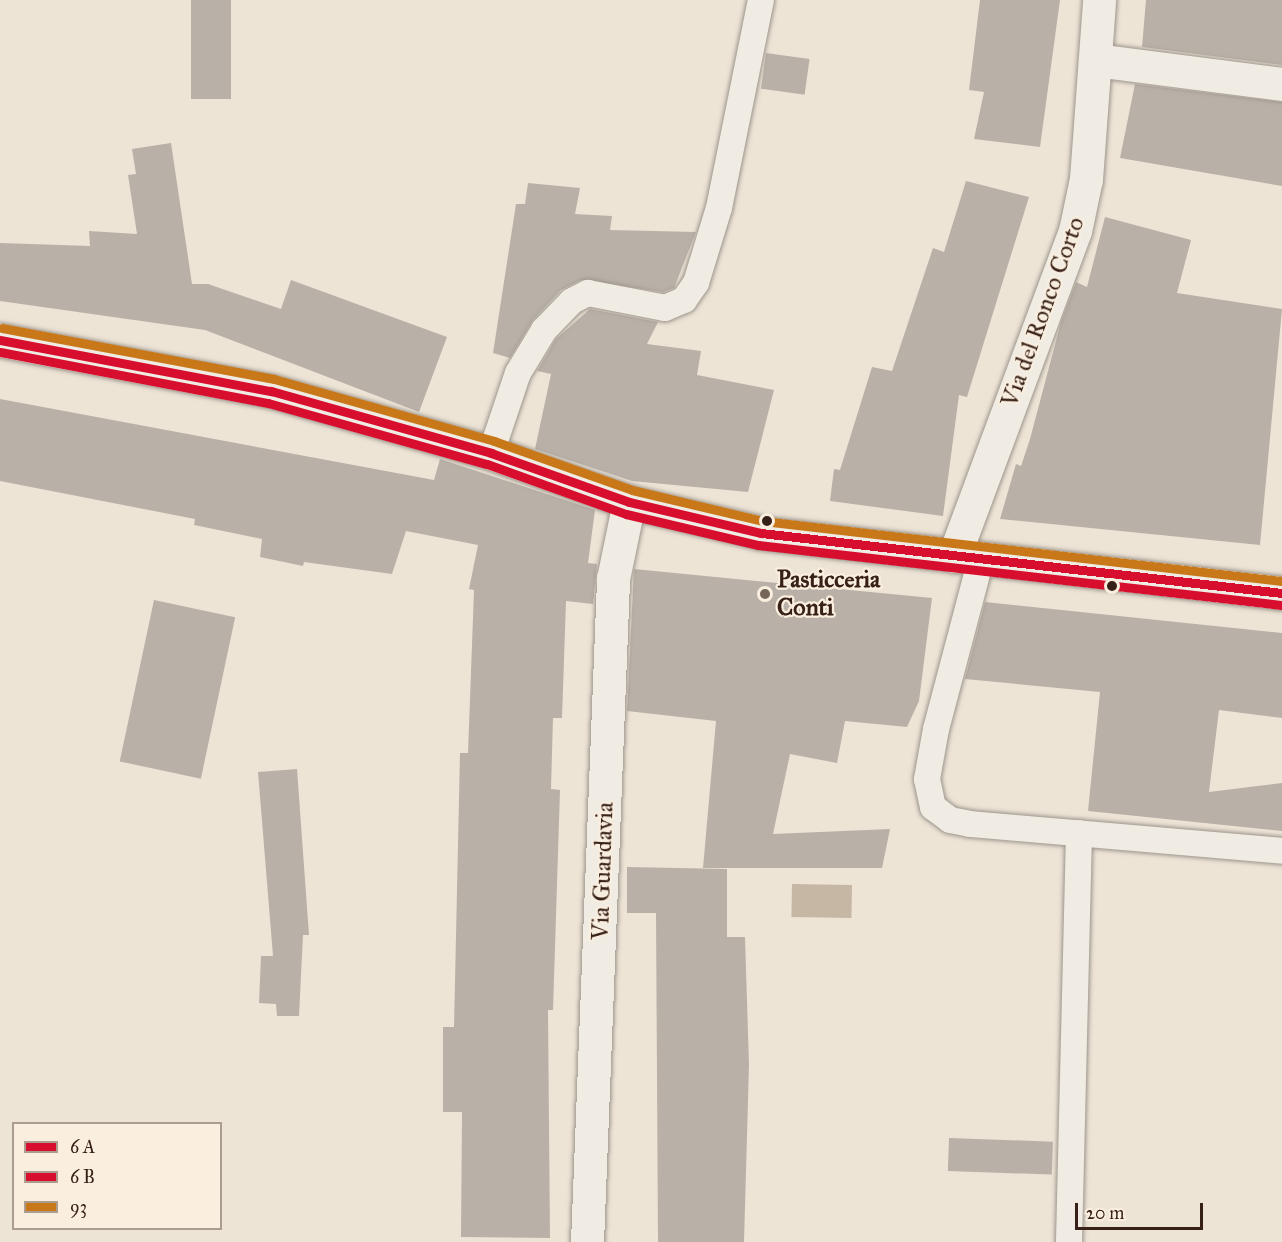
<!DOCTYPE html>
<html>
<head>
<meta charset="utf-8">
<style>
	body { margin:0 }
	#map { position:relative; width:1282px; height:1242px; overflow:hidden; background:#ede4d6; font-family:"IM FELL Great Primer",serif }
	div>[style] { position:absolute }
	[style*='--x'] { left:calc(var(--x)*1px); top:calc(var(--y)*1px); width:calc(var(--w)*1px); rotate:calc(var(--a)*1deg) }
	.water>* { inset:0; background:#c6b6a4; transform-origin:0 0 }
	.building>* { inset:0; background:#b9b1a8; transform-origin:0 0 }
	.roads { filter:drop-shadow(0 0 2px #9d958c) drop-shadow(0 0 2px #9d958c) }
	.lane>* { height:26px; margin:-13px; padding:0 13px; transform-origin:13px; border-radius:13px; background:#f0ece4 }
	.street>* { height:33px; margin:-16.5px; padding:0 16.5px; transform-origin:16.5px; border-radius:16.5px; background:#f0ece4 }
	.secondary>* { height:33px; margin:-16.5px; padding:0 16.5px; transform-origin:16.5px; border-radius:16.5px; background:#f0ece4 }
	.bus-1>* { height:9px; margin:-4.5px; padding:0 4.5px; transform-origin:4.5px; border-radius:4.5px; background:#d70e2d }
	.bus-2>* { height:9px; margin:-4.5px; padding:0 4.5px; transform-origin:4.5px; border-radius:4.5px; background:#d70e2d }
	.bus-3>* { height:9px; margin:-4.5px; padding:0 4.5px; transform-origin:4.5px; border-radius:4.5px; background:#c87819 }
	.dots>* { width:16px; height:16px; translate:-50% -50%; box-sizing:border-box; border:3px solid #faeede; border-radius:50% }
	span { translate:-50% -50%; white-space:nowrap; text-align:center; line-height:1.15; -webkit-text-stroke:4.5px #faeede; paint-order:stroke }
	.street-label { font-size:24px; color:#372018 }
	.poi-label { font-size:24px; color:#372018; font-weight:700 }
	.left { translate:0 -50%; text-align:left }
	.legend { position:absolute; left:12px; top:1122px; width:210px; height:108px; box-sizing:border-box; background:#faeede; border:2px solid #ac9c8f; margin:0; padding:8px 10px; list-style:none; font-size:18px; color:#372018 }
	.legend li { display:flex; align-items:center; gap:12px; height:30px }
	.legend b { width:30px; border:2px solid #ac9c8f }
	.scale { position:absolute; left:1075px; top:1203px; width:128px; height:27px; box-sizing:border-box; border:3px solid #372018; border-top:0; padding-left:8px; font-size:18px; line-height:21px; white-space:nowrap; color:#372018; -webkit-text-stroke:4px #faeede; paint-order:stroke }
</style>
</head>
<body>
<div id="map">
	<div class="water">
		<i style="left:792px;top:884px;width:60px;height:33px;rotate:1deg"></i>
	</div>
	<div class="building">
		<i style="left:191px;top:0;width:40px;height:99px"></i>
		<i style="clip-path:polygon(980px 0,1060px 0,1040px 147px,974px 139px,984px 92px,969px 90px)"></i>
		<i style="clip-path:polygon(1146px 0,1282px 0,1282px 65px,1142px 47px)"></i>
		<i style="left:766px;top:53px;width:44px;height:36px;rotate:8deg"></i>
		<i style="clip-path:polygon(1135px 84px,1282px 102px,1282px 186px,1120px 158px)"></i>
		<i style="clip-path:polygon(171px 143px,192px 284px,208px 284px,281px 309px,291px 280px,447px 337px,419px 412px,205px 330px,0 301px,0 243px,90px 246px,89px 231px,137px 234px,128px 175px,136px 174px,132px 149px)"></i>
		<i style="clip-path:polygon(966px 181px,1029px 197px,967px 397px,959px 395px,943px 516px,830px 501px,834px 469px,840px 470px,872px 367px,892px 371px,933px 248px,944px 252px)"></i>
		<i style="clip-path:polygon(528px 183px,580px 188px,575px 214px,612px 216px,610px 230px,696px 232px,674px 288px,663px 292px,581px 280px,561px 290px,533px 320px,510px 358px,493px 353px,516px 204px,525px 204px)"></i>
		<i style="clip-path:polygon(1105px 217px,1191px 240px,1177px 293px,1282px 309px,1260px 545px,1000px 519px,1016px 464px,1021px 466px,1030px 439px,1061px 322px,1076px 282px,1087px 287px)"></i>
		<i style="clip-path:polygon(590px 309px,658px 322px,647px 344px,701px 351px,697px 375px,774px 390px,748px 492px,632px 481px,535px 449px,551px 374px,537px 371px,556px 339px)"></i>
		<i style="clip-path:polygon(0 399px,434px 480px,440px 459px,595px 510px,588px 563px,597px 564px,593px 604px,566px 601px,562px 718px,553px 718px,551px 789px,560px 790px,553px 1010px,548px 1010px,550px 1238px,461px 1237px,462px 1112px,443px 1112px,443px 1027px,454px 1027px,460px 753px,468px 753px,474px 590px,469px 589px,478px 545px,406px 531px,392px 574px,304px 562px,303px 566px,260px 557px,262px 539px,194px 525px,195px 519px,0 481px)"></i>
		<i style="clip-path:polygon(634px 569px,932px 598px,919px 701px,907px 727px,845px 721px,837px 763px,790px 754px,773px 834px,890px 829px,882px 868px,703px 868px,716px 721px,627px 711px)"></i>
		<i style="left:154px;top:600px;width:83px;height:165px;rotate:12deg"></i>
		<i style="clip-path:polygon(985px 602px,1282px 633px,1282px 718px,1219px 710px,1209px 792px,1282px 783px,1282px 831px,1088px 811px,1100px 692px,965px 679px)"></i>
		<i style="clip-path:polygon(297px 769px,309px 935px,303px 935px,299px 1016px,277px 1016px,276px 1004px,259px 1003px,261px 956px,273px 956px,258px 772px)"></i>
		<i style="clip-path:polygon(627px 867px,727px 869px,727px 937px,745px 937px,749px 1065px,744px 1242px,658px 1242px,656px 913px,627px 913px)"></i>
		<i style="left:949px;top:1138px;width:104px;height:33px;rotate:2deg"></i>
	</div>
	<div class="roads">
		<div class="lane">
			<i style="--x:491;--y:453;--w:84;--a:-71.4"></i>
			<i style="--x:518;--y:373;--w:50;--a:-58.8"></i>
			<i style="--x:544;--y:330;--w:40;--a:-46"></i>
			<i style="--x:572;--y:301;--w:18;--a:-27"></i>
			<i style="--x:588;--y:293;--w:78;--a:11"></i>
			<i style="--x:665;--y:308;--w:21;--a:-23"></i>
			<i style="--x:684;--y:300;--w:21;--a:-55"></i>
			<i style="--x:696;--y:283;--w:78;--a:-73"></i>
			<i style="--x:719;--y:208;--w:212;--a:-78.6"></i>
			<i style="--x:981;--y:559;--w:176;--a:104.8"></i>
			<i style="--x:936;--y:729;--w:51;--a:100.2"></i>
			<i style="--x:927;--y:779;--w:29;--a:78"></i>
			<i style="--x:933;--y:807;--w:21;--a:37"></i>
			<i style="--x:950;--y:820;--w:20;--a:11"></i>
			<i style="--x:970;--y:824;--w:313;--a:4.9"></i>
			<i style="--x:1069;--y:1242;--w:409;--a:-88.6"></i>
		</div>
		<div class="street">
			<i style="--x:1095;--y:60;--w:189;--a:7.3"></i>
			<i style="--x:954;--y:556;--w:347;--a:-69.6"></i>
			<i style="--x:1075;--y:231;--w:53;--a:-78.1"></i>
			<i style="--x:1086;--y:179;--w:179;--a:-85.8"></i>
			<i style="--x:587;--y:1242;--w:664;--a:-87.75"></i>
			<i style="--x:613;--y:579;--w:79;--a:-78.3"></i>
		</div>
		<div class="secondary">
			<i style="--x:0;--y:340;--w:276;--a:10.7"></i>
			<i style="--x:271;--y:391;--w:229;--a:15.7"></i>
			<i style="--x:491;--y:453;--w:146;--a:19.5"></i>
			<i style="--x:629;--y:502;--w:136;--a:13.2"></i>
			<i style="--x:761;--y:533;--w:524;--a:6.57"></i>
		</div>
	</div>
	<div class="bus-1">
		<i style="--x:0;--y:340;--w:276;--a:10.7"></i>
		<i style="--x:271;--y:391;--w:229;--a:15.7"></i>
		<i style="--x:491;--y:453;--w:146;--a:19.5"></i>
		<i style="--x:629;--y:502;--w:136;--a:13.2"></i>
		<i style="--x:761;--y:533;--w:524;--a:6.57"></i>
	</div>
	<div class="bus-2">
		<i style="--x:0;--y:352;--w:273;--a:10.8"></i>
		<i style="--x:268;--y:403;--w:227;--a:15.6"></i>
		<i style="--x:487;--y:464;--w:148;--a:19.8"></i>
		<i style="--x:626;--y:514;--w:136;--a:13.2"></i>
		<i style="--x:758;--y:545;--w:526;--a:6.54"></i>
	</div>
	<div class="bus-3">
		<i style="--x:2;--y:328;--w:277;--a:10.6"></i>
		<i style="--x:274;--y:379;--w:229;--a:15.7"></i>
		<i style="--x:494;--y:441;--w:146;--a:19.5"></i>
		<i style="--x:632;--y:490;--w:135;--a:13.3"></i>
		<i style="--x:763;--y:521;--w:522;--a:6.59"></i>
	</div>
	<div class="dots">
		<i style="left:767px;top:521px;background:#372018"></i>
		<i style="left:1112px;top:586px;background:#372018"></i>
		<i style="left:765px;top:594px;background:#77655a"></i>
	</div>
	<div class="street-label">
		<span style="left:1043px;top:312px;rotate:-70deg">Via del Ronco Corto</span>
		<span style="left:603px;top:871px;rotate:-88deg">Via Guardavia</span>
	</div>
	<div class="poi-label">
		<span class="left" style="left:777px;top:594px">Pasticceria<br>Conti</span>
	</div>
	<ul class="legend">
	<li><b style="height:8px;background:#d70e2d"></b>6 A</li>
	<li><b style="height:8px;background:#d70e2d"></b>6 B</li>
	<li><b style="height:8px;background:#c87819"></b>93</li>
	</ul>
	<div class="scale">20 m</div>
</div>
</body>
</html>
